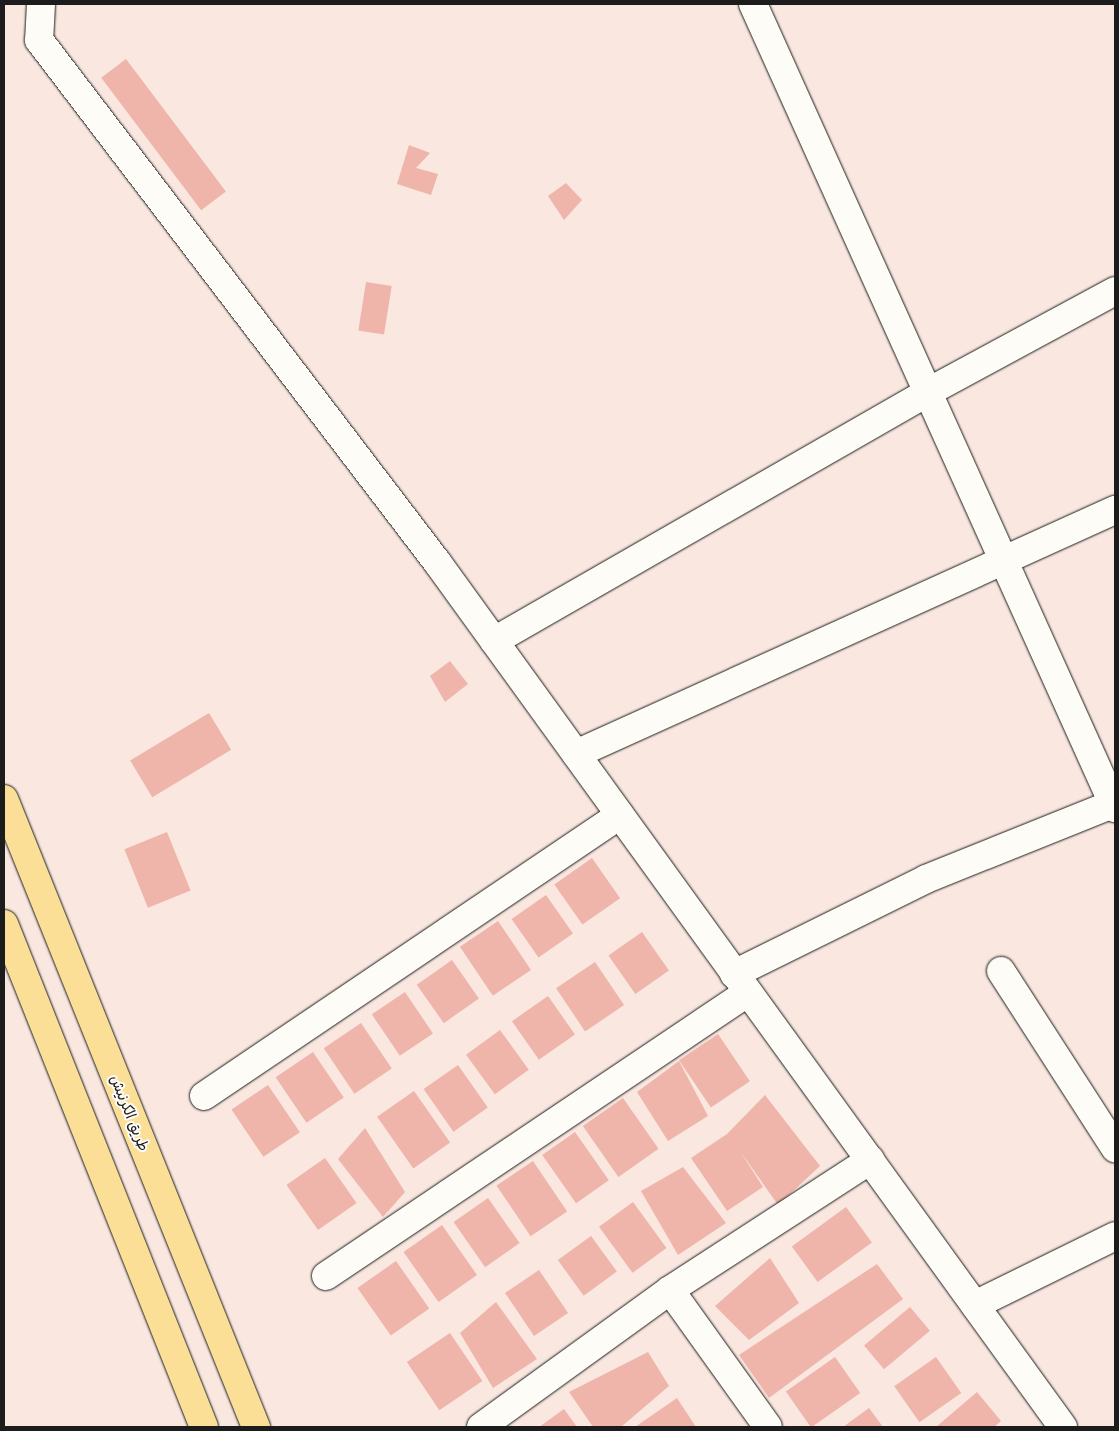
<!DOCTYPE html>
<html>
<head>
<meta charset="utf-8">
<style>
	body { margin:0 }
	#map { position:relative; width:1119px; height:1431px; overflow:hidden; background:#f9e7e0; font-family:Delius,"Playpen Sans Arabic",sans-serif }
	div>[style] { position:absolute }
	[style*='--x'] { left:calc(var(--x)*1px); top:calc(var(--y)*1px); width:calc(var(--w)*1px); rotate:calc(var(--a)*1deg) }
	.building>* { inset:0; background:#efb5aa; transform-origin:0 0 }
	.roads { filter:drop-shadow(0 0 1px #1c1c1c) drop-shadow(0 0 1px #1c1c1c) }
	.minor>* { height:28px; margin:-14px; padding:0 14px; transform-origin:14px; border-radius:14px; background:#fdfcf7 }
	.major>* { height:28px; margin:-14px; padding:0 14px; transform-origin:14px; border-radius:14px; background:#fbdf96 }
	span { translate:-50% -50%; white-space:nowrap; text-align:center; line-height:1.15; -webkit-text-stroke:4px #fdfcf7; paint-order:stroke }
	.street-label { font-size:15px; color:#1c1c1c }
	.frame { position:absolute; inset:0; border:5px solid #1c1c1c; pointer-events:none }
</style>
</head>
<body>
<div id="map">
	<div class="building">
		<i style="left:126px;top:59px;width:166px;height:31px;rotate:53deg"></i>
		<i style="clip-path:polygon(409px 145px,430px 153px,416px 168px,438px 174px,431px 195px,397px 184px)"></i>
		<i style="clip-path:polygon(566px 183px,582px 200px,564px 220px,548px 196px)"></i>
		<i style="left:366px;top:282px;width:26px;height:49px;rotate:9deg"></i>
		<i style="clip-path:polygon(450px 661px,468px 684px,445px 702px,430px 676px)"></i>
		<i style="left:209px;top:713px;width:43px;height:92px;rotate:59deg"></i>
		<i style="left:167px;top:832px;width:63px;height:46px;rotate:68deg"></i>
		<i style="left:592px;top:858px;width:49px;height:46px;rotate:55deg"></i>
		<i style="left:546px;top:895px;width:47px;height:42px;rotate:55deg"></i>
		<i style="left:498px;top:921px;width:59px;height:46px;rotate:56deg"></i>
		<i style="left:642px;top:932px;width:47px;height:41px;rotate:55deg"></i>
		<i style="left:452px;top:960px;width:47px;height:43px;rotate:55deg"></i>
		<i style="left:595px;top:962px;width:52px;height:47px;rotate:56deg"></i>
		<i style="left:405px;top:992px;width:50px;height:40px;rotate:56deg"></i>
		<i style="left:548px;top:996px;width:47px;height:44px;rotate:55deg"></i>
		<i style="left:361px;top:1023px;width:55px;height:45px;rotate:56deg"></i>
		<i style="left:500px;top:1030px;width:49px;height:42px;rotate:54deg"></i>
		<i style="left:718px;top:1034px;width:57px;height:47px;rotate:56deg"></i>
		<i style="left:313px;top:1052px;width:55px;height:45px;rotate:56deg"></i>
		<i style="clip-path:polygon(679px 1061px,708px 1116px,668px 1141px,637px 1092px)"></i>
		<i style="left:458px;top:1065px;width:52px;height:42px;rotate:55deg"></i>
		<i style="left:268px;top:1085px;width:57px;height:44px;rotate:56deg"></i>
		<i style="left:414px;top:1091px;width:63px;height:45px;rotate:55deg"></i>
		<i style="clip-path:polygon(765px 1095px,820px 1166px,778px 1205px,740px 1151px,763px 1187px,727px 1211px,691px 1158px,727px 1134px)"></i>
		<i style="left:623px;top:1098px;width:62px;height:49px;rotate:55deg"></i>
		<i style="clip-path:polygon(365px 1128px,405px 1192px,383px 1217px,338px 1159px)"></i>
		<i style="left:575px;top:1132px;width:59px;height:40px;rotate:55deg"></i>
		<i style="left:325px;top:1158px;width:55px;height:47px;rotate:55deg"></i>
		<i style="left:533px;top:1161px;width:61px;height:44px;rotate:56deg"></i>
		<i style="clip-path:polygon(683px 1167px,726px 1223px,678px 1255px,641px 1191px)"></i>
		<i style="left:488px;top:1198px;width:55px;height:42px;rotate:55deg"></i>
		<i style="left:633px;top:1202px;width:57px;height:42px;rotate:54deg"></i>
		<i style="left:846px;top:1207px;width:44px;height:67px;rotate:54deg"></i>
		<i style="left:442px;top:1225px;width:61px;height:47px;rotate:55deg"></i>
		<i style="left:591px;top:1236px;width:44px;height:41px;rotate:54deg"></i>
		<i style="clip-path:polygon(770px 1258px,799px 1303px,749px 1340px,715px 1306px)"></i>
		<i style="left:396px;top:1261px;width:58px;height:47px;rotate:55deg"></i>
		<i style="clip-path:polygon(877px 1264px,903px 1299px,769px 1398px,739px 1355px)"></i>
		<i style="left:539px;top:1270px;width:52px;height:41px;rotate:56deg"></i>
		<i style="clip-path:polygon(496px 1302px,537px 1359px,493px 1388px,460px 1333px)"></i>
		<i style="left:910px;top:1307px;width:31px;height:60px;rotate:50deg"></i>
		<i style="left:450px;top:1333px;width:58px;height:52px;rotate:56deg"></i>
		<i style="clip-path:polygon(648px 1352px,669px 1386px,621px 1427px,593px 1427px,569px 1392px)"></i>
		<i style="left:835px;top:1357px;width:44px;height:60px;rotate:55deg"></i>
		<i style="left:936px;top:1357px;width:44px;height:51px;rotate:55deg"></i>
		<i style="clip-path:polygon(977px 1392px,1001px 1421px,994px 1427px,936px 1427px)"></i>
		<i style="clip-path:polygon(677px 1398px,696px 1427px,635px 1427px)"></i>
		<i style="clip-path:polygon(869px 1408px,883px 1427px,843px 1427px)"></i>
		<i style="clip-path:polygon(564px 1409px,577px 1427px,539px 1427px)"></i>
	</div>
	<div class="roads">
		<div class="minor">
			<i style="--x:41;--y:4;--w:36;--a:93"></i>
			<i style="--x:39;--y:40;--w:656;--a:52.68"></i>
			<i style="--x:437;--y:562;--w:1068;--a:54.11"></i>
			<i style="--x:753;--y:4;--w:882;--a:65.76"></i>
			<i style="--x:494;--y:641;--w:503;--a:-29.83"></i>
			<i style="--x:930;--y:391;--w:210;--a:-28.4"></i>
			<i style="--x:576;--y:754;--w:592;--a:-24.36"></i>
			<i style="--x:1001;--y:971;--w:211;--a:57.2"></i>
			<i style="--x:734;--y:974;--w:214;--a:-26.3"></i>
			<i style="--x:926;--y:879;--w:204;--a:-21.9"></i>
			<i style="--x:204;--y:1096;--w:502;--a:-34.04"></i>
			<i style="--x:326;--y:1276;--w:507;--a:-33.91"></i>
			<i style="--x:670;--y:1290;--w:168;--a:54.4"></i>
			<i style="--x:975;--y:1305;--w:156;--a:-26.2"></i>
			<i style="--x:481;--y:1427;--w:233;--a:-35.9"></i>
			<i style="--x:670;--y:1290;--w:239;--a:-33"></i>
		</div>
		<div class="major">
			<i style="--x:4;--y:799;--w:677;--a:68.14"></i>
			<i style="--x:4;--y:924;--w:541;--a:68.32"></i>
		</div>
	</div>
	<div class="street-label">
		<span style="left:130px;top:1113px;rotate:68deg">طريق الكرنيش</span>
	</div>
	<div class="frame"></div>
</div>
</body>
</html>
